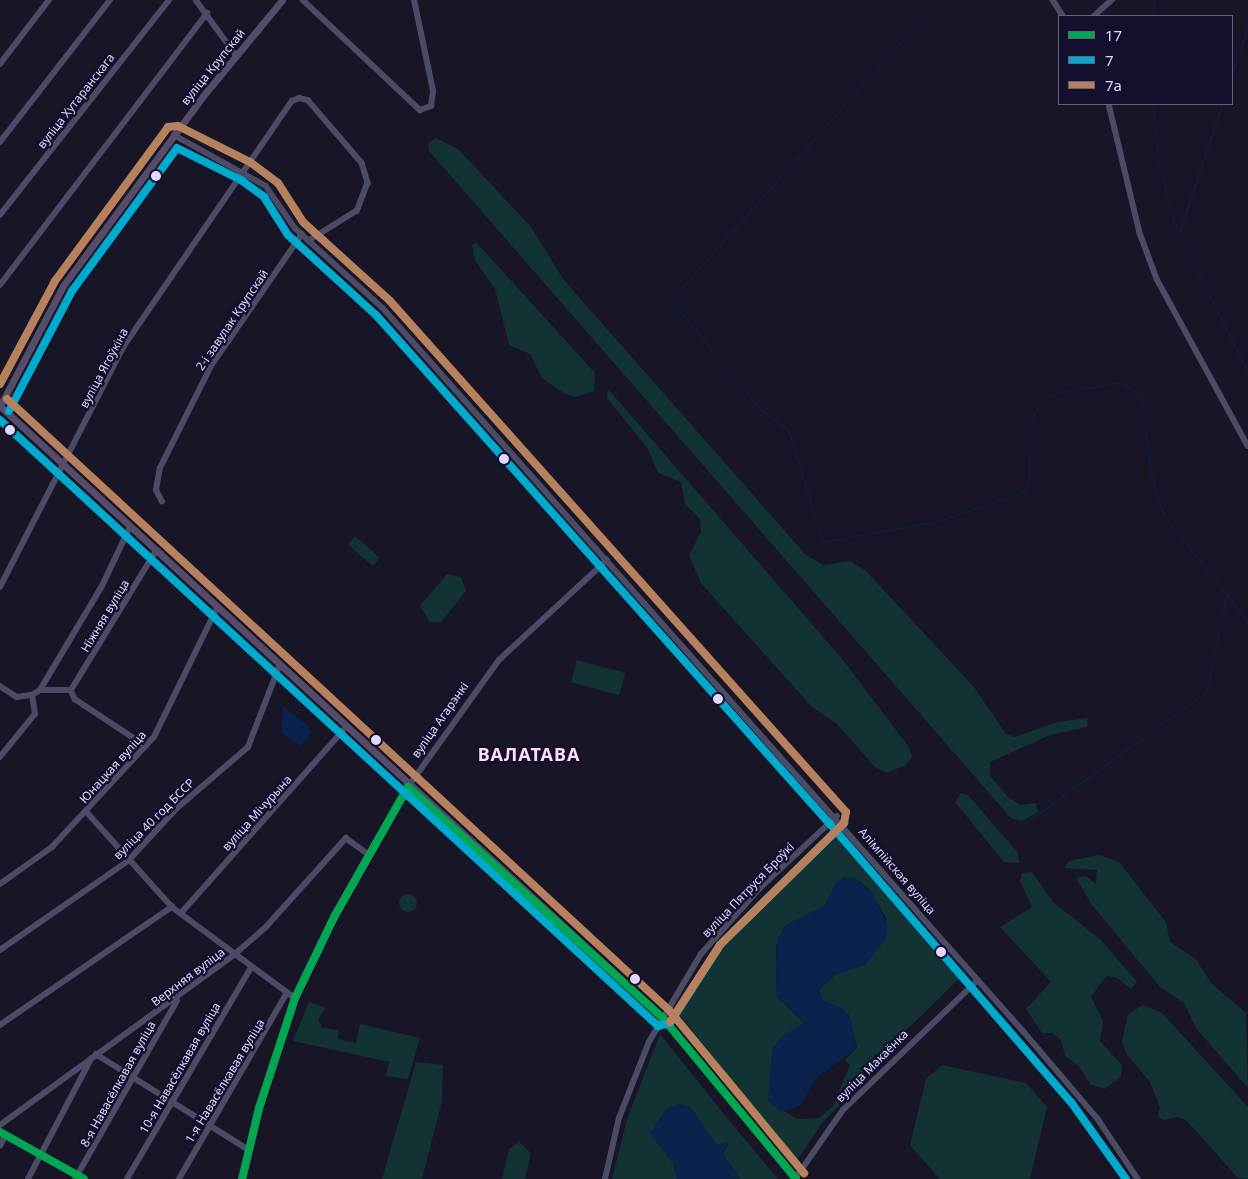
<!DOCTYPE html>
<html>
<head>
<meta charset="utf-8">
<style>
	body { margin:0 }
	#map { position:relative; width:1248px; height:1179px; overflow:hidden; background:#181526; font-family:"Noto Sans",sans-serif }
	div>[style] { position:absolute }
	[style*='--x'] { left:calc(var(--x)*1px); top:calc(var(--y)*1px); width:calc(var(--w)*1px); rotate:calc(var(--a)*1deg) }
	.green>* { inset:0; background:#133233; transform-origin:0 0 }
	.round { border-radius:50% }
	.water>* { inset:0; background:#0a234d }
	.stream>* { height:1px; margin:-0.5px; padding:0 0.5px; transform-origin:0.5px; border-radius:0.5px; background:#0a234d }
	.minor>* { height:5.5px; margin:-2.75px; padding:0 2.75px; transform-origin:2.75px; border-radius:2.75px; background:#4c4b66 }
	.major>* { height:7px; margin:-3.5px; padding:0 3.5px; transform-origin:3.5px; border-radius:3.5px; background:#554b6b }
	.bus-1>* { height:8px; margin:-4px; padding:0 4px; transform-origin:4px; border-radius:4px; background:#00a651 }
	.bus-2>* { height:8px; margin:-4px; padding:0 4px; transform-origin:4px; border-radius:4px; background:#00a9ce }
	.bus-3>* { height:8px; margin:-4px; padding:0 4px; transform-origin:4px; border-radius:4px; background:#b6815c }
	.dots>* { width:14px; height:14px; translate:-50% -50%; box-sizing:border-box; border:2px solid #140f2c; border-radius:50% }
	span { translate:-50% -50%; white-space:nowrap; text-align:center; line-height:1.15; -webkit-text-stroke:4.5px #140f2c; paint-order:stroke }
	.street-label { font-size:12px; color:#dedaff }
	.district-label { font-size:18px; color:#ffdcf2; font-weight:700; letter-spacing:1px }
	.legend { position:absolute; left:1058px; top:15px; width:175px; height:90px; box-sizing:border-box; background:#140f2c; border:1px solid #656080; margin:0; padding:6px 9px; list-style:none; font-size:15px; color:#dedaff }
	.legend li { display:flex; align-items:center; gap:10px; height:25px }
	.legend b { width:25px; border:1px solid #656080 }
</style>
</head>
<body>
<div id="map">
	<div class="green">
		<i style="clip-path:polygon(436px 138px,458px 149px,531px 227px,563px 279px,806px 555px,823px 565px,850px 561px,865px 570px,974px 687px,1006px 734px,1015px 737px,1057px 722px,1088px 718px,1087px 727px,1050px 735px,990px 762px,990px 776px,1008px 797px,1021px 805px,1036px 803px,1038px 812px,1022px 821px,1011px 818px,429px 151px,428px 143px)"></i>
		<i style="clip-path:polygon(476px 242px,595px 373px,594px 391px,576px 397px,565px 394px,542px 378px,530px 354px,509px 345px,495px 289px,475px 260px,472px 245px)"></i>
		<i style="clip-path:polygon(608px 389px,843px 660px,908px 746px,912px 757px,906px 765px,887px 773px,875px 767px,837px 724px,812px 707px,701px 583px,689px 555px,701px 532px,700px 519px,685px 504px,681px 482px,658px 473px,648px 449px,607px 398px)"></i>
		<i style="left:355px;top:536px;width:33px;height:11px;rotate:41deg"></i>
		<i style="clip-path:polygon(447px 574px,461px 577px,466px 591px,441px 622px,430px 622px,420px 606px)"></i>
		<i style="left:577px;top:660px;width:50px;height:23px;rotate:15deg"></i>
		<i style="clip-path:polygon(961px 793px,968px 795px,1018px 853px,1019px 863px,1004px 862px,955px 802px)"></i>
		<i style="clip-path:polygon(evenodd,834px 828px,962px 976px,850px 1085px,847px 1097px,822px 1123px,796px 1162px,675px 1009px,729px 930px,834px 828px,843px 877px,858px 880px,869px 889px,887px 919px,866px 964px,835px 975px,819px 990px,823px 1000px,849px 1015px,857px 1047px,845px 1060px,850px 1065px,833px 1106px,819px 1118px,797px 1119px,768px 1101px,773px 1047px,804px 1023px,776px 996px,776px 946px,785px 926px,824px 906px,843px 877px)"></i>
		<i style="clip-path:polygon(1099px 855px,1119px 862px,1166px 922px,1170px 942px,1196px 959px,1211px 983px,1246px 1013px,1248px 1088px,1196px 1028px,1184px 1003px,1160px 987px,1092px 905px,1076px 878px,1086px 876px,1096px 884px,1097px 870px,1064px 868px,1069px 861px)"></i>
		<i style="clip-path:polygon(1032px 872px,1053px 902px,1101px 940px,1137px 982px,1131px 989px,1116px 977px,1106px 976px,1091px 997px,1103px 1021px,1100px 1041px,1122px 1065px,1121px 1076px,1105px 1089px,1090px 1084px,1079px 1066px,1065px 1056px,1061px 1040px,1052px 1033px,1042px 1033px,1026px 1009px,1051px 982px,1000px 927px,1032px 907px,1020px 881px,1022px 873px)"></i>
		<i class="round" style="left:399px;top:894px;width:18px;height:18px"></i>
		<i style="clip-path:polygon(309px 1002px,326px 1008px,318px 1019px,322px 1028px,339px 1030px,338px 1039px,356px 1043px,360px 1024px,420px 1038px,408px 1079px,386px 1076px,389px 1062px,293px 1041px)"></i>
		<i style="clip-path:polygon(1143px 1005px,1162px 1013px,1248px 1107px,1248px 1179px,1238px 1178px,1187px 1121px,1178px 1117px,1164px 1120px,1158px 1116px,1160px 1107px,1150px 1082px,1127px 1055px,1122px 1042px,1128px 1014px)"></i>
		<i style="clip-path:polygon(660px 1034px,728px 1119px,778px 1179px,740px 1179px,723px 1154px,729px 1144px,716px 1144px,691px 1108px,680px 1104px,666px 1110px,650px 1133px,673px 1163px,677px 1179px,612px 1179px,627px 1119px)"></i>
		<i style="clip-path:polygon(416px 1062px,443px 1065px,442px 1101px,422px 1179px,382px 1179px)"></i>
		<i style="clip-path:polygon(942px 1065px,1026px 1083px,1047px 1107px,1030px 1179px,940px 1179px,910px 1145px,926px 1079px)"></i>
		<i style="clip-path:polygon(519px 1142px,531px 1153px,525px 1179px,502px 1179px,509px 1149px)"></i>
	</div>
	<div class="water">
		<i style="clip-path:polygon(283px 706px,308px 726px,311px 732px,301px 746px,281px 733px)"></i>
		<i style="clip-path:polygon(846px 877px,855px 878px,872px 892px,888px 926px,886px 939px,866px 964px,835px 975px,819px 990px,823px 1000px,843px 1009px,851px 1019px,856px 1049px,817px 1077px,800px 1106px,781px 1112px,768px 1101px,772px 1050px,782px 1036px,804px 1023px,776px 996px,777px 940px,788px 924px,824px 906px,836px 882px)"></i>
		<i style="clip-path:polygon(678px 1104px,691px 1108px,717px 1145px,729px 1141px,723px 1154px,740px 1179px,677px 1179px,673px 1163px,650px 1133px,666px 1110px)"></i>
	</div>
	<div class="stream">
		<i style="--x:924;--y:16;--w:380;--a:131.7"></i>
		<i style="--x:671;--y:300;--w:141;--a:50.8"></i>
		<i style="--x:760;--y:409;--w:34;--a:36"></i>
		<i style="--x:788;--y:429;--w:118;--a:72.8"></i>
		<i style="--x:823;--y:542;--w:117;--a:-10.3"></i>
		<i style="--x:938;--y:521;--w:91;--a:-18.6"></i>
		<i style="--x:1024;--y:492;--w:16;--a:-72"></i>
		<i style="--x:1029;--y:477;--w:52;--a:-91.1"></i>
		<i style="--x:1028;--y:425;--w:21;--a:-61"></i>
		<i style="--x:1153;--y:16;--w:16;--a:-86"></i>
		<i style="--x:1232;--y:74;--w:52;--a:-71.9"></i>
		<i style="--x:1153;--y:104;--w:55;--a:84.8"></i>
		<i style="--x:1158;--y:159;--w:64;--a:76.4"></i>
		<i style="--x:1173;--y:221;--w:169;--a:63.6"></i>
		<i style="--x:1179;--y:233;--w:136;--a:-71.6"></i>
		<i style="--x:1047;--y:395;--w:75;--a:-10"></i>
		<i style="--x:1121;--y:382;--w:24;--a:33"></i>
		<i style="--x:1141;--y:395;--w:80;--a:82.8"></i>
		<i style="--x:1151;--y:474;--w:42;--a:73.3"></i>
		<i style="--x:1163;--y:514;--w:137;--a:51.8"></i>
		<i style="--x:1031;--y:819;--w:218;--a:-36"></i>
		<i style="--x:1207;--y:691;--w:94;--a:-78.3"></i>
	</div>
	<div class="minor">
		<i style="--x:196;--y:0;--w:68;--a:54"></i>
		<i style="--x:303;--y:0;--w:161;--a:43.2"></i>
		<i style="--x:420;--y:110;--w:12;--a:-20"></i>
		<i style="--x:431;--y:106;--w:15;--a:-82"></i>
		<i style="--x:433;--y:91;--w:93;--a:-101.8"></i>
		<i style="--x:1053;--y:0;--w:19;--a:58"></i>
		<i style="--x:1094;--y:16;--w:24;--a:-42"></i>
		<i style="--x:0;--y:64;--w:81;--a:-52.6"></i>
		<i style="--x:1109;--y:104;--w:133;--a:76.5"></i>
		<i style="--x:1140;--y:233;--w:49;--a:69.7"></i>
		<i style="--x:1157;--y:279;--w:190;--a:61.4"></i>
		<i style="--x:174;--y:135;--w:105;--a:29"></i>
		<i style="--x:266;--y:186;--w:51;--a:55.4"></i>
		<i style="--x:295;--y:228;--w:119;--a:42.3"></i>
		<i style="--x:383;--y:308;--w:967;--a:48.48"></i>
		<i style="--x:1024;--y:1032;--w:114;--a:49.6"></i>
		<i style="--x:1098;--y:1119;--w:72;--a:56.3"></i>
		<i style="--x:0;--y:142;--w:180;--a:-52.2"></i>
		<i style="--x:0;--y:215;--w:273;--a:-51.8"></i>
		<i style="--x:0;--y:285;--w:342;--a:-52.7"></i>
		<i style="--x:162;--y:502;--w:13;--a:-117"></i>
		<i style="--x:156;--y:490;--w:22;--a:-80"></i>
		<i style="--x:160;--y:468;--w:114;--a:-63.4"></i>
		<i style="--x:211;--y:366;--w:160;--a:-55.4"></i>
		<i style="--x:0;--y:587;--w:271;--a:-62.8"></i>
		<i style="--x:124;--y:346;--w:297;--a:-55.6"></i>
		<i style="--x:292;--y:101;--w:8;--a:-23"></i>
		<i style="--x:299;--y:98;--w:9;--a:13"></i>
		<i style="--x:308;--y:100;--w:83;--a:49.4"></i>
		<i style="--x:362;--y:163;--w:21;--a:73"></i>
		<i style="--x:368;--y:183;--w:30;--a:111"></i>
		<i style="--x:357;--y:211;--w:57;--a:148"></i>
		<i style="--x:0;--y:686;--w:20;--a:33"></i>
		<i style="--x:17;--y:697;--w:15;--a:-8"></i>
		<i style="--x:40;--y:690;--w:121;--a:-59.2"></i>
		<i style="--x:102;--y:586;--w:65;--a:-64.6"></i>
		<i style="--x:71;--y:690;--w:10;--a:66"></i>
		<i style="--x:75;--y:699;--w:85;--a:33.5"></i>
		<i style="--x:0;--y:757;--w:55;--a:-50.9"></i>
		<i style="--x:35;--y:714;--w:19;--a:-99"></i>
		<i style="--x:32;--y:695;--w:9;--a:-32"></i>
		<i style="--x:40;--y:690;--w:31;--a:0"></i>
		<i style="--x:71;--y:690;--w:163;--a:-58.6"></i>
		<i style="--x:408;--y:787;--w:156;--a:-54.4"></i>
		<i style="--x:499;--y:660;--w:147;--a:-42.8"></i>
		<i style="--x:86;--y:811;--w:129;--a:48.1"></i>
		<i style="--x:172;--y:907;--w:153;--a:36.5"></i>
		<i style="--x:0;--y:884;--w:64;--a:-35.4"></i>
		<i style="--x:52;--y:847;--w:150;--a:-47.2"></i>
		<i style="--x:154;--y:737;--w:144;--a:-64"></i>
		<i style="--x:182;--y:912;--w:247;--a:-48.4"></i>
		<i style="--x:0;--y:950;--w:156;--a:-34.8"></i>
		<i style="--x:128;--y:861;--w:71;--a:-47.3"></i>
		<i style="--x:176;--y:809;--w:95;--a:-40.7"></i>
		<i style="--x:248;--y:747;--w:86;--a:-68.8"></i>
		<i style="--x:0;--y:1025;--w:209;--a:-34.5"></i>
		<i style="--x:96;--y:1054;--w:181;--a:32.1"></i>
		<i style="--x:0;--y:1125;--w:291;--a:-36"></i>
		<i style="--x:235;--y:954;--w:40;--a:-41"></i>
		<i style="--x:265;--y:928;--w:121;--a:-48"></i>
		<i style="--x:346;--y:838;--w:27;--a:36"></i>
		<i style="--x:0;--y:1132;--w:96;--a:29.2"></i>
		<i style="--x:0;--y:1146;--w:11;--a:-63"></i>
		<i style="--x:28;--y:1179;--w:136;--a:-62.3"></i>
		<i style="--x:75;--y:1179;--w:205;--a:-60.2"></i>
		<i style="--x:127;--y:1179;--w:245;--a:-59.6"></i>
		<i style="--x:179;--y:1179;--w:215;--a:-59.9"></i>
		<i style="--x:605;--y:1179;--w:63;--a:-77.1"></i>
		<i style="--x:619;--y:1118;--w:82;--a:-68.5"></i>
		<i style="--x:649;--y:1042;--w:102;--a:-59.4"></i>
		<i style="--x:701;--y:954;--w:89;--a:-48.2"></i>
		<i style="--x:760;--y:888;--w:105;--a:-43.1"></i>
		<i style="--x:795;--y:1179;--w:84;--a:-55.2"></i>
		<i style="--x:843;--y:1110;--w:187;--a:-43.9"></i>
	</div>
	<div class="major">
		<i style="--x:0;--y:406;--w:901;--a:42.71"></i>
		<i style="--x:662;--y:1017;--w:210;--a:50.4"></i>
		<i style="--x:0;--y:406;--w:136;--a:-62.3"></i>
		<i style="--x:63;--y:286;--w:236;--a:-53.6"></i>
		<i style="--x:203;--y:96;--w:124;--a:-50.5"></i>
		<i style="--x:242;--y:1179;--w:73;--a:-76.5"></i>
		<i style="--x:259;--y:1108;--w:116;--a:-71.9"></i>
		<i style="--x:295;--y:998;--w:90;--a:-64.3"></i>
		<i style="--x:334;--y:917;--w:150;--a:-60.4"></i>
	</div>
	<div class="bus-1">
		<i style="--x:408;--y:787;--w:343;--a:42.2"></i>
		<i style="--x:662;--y:1017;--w:210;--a:50.4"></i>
		<i style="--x:0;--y:1132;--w:96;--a:29.2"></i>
		<i style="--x:242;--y:1179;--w:73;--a:-76.5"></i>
		<i style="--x:259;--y:1108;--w:116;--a:-71.9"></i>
		<i style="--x:295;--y:998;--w:90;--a:-64.3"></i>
		<i style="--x:334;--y:917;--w:150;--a:-60.4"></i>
	</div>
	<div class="bus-2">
		<i style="--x:9;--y:411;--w:136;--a:-62.3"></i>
		<i style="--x:72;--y:291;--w:177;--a:-53.7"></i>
		<i style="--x:177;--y:148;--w:72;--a:26.6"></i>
		<i style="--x:241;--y:180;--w:29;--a:36"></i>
		<i style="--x:264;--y:197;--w:45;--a:57.7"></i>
		<i style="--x:288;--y:235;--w:119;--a:42.3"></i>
		<i style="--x:376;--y:315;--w:681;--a:48.28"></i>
		<i style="--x:829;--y:823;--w:369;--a:49.1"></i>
		<i style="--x:1071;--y:1102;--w:95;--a:54.5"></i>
		<i style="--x:0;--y:420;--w:895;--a:42.64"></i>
		<i style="--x:658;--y:1026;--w:12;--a:-14"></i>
		<i style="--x:670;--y:1023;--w:93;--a:-57.3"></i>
		<i style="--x:720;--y:945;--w:174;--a:-44.5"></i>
	</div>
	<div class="bus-3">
		<i style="--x:0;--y:384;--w:117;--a:-61.9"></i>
		<i style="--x:55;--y:281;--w:191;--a:-53.7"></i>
		<i style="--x:168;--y:127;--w:10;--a:-6"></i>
		<i style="--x:178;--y:126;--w:80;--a:26.6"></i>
		<i style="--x:250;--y:162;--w:35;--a:37"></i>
		<i style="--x:278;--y:183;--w:46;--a:57.3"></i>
		<i style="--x:303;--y:222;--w:118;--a:42.2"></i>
		<i style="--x:390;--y:301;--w:685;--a:48.26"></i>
		<i style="--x:846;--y:812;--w:11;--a:100"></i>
		<i style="--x:844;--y:823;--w:174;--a:135.5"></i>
		<i style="--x:720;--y:945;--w:92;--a:123"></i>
		<i style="--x:7;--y:399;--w:901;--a:42.71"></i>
		<i style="--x:669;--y:1010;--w:212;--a:50.4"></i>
	</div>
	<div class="dots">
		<i style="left:156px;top:176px;background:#dedaff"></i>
		<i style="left:10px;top:430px;background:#dedaff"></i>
		<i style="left:504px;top:459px;background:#dedaff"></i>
		<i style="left:718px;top:699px;background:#dedaff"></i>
		<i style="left:376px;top:740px;background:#dedaff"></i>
		<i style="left:941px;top:952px;background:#dedaff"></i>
		<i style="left:635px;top:979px;background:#dedaff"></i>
	</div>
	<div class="street-label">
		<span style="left:213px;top:67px;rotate:-51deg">вуліца Крупскай</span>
		<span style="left:76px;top:101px;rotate:-52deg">вуліца Хутаранскага</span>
		<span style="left:232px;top:320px;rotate:-56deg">2-і завулак Крупскай</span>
		<span style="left:104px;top:368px;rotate:-62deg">вуліца Ягоўкіна</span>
		<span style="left:105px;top:616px;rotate:-59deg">Ніжняя вуліца</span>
		<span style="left:440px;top:720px;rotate:-55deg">вуліца Агарэнкі</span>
		<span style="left:113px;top:767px;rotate:-48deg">Юнацкая вуліца</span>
		<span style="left:257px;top:813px;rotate:-48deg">вуліца Мічурына</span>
		<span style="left:154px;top:819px;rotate:-45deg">вуліца 40 год БССР</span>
		<span style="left:897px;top:871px;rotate:49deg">Алімпійская вуліца</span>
		<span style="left:748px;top:890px;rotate:-46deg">вуліца Пятруся Броўкі</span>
		<span style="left:188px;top:977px;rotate:-37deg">Верхняя вуліца</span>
		<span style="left:872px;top:1066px;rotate:-45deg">вуліца Макаёнка</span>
		<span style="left:180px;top:1068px;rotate:-60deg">10-я Навасёлкавая вуліца</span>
		<span style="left:225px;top:1081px;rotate:-59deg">1-я Навасёлкавая вуліца</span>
		<span style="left:118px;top:1084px;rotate:-61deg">8-я Навасёлкавая вуліца</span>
	</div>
	<div class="district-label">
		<span style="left:529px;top:754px">ВАЛАТАВА</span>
	</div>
	<ul class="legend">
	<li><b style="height:6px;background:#00a651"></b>17</li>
	<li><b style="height:6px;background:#00a9ce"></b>7</li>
	<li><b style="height:6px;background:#b6815c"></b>7а</li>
	</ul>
</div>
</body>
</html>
